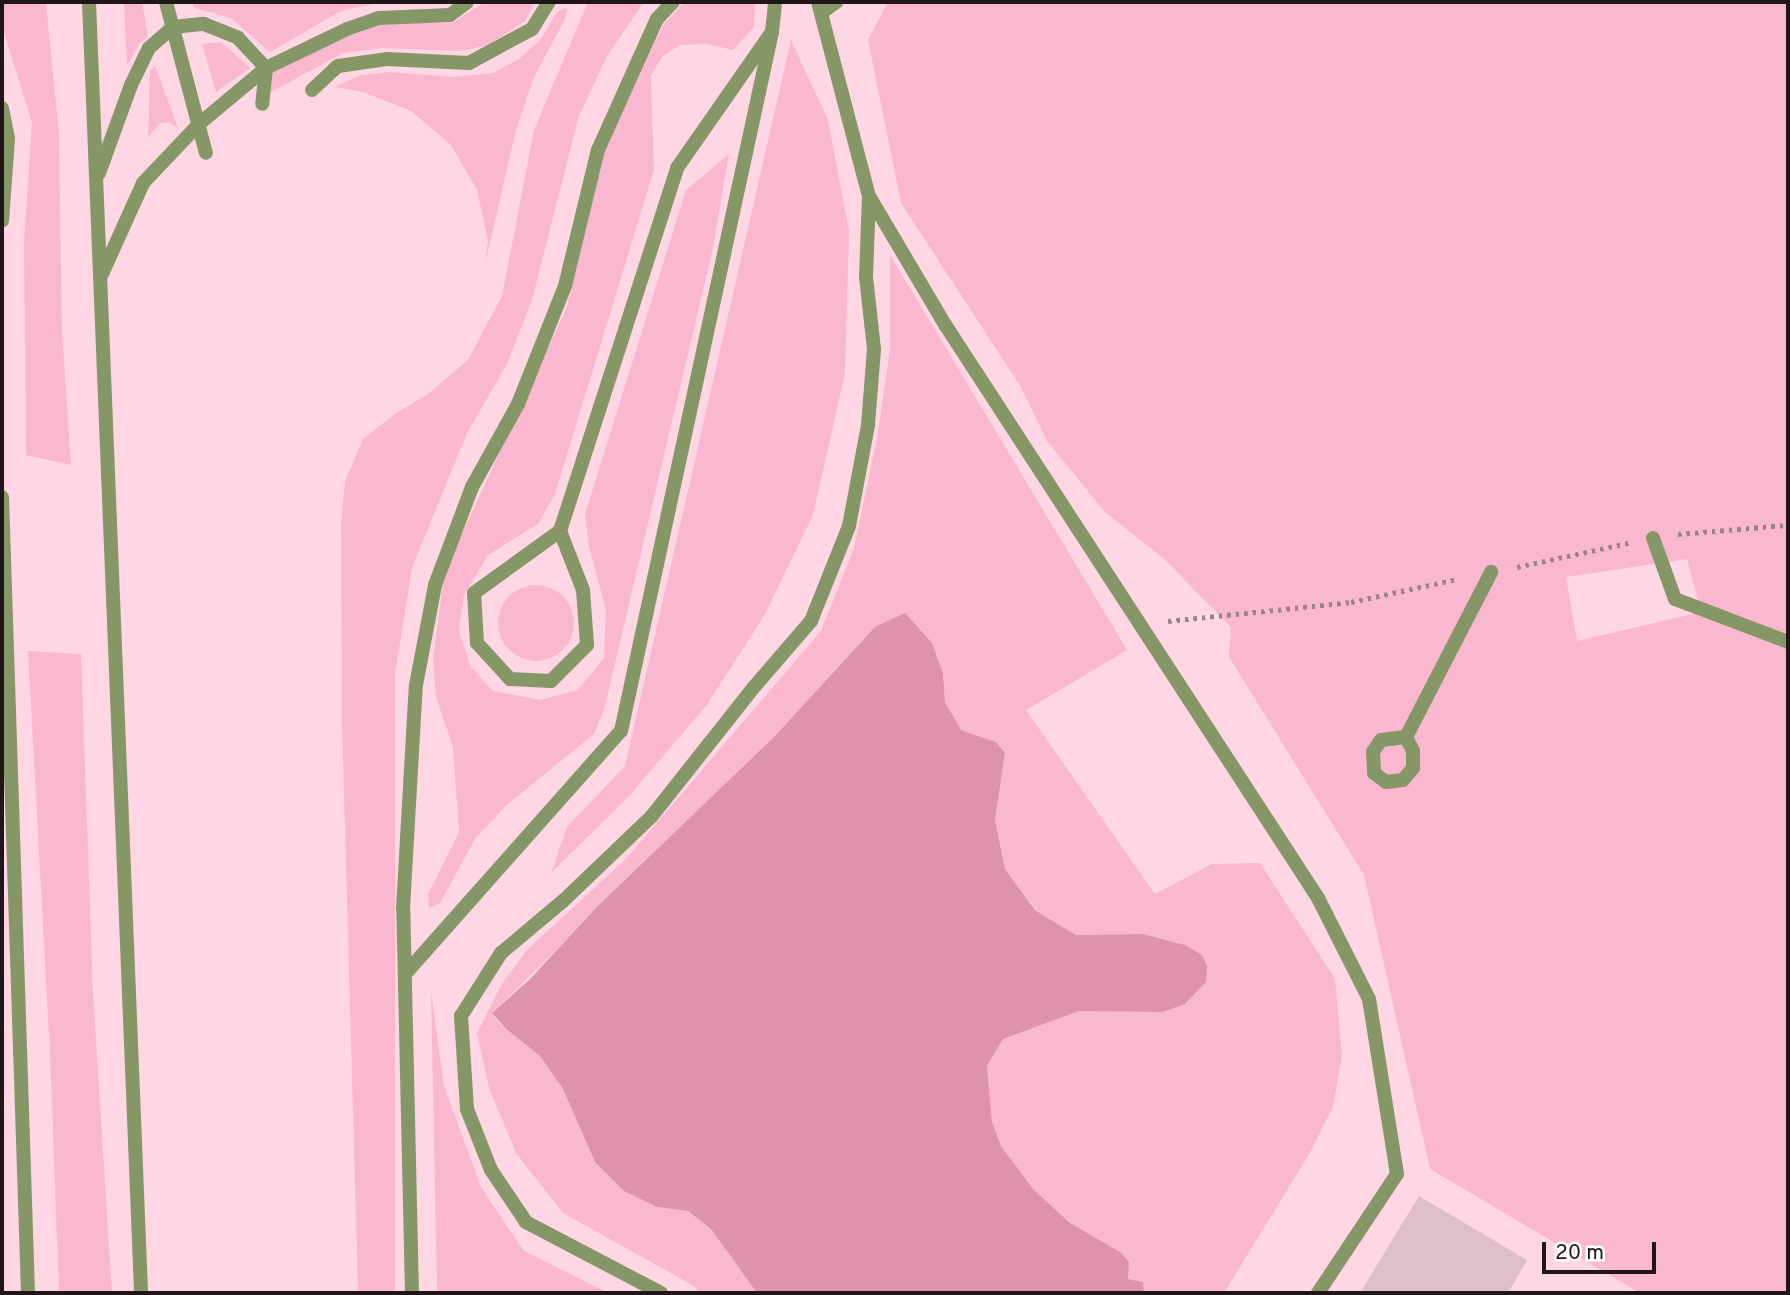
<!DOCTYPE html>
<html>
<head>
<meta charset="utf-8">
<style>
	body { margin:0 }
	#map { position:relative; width:1790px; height:1295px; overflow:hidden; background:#fce2eb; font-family:Overpass,sans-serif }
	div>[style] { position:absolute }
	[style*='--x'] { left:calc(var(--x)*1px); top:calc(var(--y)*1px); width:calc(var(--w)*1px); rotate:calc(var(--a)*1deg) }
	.built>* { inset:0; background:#ffd6e4; transform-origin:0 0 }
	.green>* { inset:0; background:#f9b8d0 }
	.round { border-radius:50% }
	.water>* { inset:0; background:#dd92ae }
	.building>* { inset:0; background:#debec9 }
	.path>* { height:4.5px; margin-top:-2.25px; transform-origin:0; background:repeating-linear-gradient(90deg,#98858c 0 3.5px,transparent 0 8.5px) }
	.lane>* { height:14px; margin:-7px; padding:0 7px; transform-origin:7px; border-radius:7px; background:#869767 }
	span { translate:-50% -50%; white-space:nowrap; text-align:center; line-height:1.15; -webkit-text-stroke:5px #fff; paint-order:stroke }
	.frame { position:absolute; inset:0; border:4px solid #201519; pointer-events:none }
	.scale { position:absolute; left:1542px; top:1242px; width:114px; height:32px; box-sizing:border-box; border:4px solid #201519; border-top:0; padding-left:9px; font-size:21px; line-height:24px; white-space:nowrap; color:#201519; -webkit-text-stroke:5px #fff; paint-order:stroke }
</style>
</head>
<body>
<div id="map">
	<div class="built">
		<i style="left:2px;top:2px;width:1786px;height:1291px"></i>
	</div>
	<div class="green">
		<i style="clip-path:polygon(2px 2px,46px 2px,59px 134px,62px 331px,71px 465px,26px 455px,24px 241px,32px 123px,2px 26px)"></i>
		<i style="clip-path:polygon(124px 2px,142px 2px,148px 37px,139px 44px,127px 66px)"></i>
		<i style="clip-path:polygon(192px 2px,383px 2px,341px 11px,270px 52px,231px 18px,194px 8px)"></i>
		<i style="clip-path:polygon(485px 2px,535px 2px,525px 21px,488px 45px,461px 51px,381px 48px,343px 53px,271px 92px,271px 73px,325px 44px,387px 23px,452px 23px)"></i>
		<i style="clip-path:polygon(588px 2px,644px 2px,607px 56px,579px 116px,532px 300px,507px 364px,467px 433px,412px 568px,395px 674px,395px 1293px,358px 1293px,342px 721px,341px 523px,345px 481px,363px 439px,396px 413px,428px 394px,468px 360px,502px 296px,534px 130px)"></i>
		<i style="clip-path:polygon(684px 2px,755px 2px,754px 27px,733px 50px,707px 44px,680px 45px,663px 56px,651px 75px,654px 170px,555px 494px,538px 524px,488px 555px,464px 595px,459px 631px,471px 667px,493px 691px,540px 700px,578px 690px,604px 658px,606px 610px,589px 547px,585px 514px,686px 190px,729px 154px,713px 248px,604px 710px,594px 734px,508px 804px,476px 837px,440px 903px,429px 908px,428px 895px,459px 832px,453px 747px,436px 697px,433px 659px,443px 584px,459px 540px,567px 307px,604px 151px,662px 27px)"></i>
		<i style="clip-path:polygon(evenodd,888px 2px,1788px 2px,1788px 1293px,1640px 1293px,1430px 1169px,1364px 875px,1229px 657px,1231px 627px,1163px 558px,1105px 512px,1047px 441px,1021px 387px,901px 203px,868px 40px,888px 2px,1687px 559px,1701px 612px,1577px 641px,1566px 577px,1687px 559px)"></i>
		<i style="clip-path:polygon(567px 8px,565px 19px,534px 77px,516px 130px,485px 264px,488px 241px,477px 190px,451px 145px,411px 111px,363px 92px,335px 87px,361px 75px,390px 72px,453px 77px,493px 73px,519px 59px,541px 39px,557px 12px)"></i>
		<i style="clip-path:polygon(791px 40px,828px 120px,849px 231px,845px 373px,813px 515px,764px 616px,706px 706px,629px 796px,551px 873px,567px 827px,625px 766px)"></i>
		<i style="clip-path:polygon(221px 42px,250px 68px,216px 92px,202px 44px)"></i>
		<i style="clip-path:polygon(155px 66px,178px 128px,168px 122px,160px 123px,148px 137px,150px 71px)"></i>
		<i style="clip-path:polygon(890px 255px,1127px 650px,1026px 710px,1155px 894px,1212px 864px,1260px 863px,1335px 979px,1342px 1055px,1333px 1107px,1311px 1151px,1224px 1293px,1144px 1293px,1143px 1282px,1128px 1279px,1094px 1239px,1070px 1223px,1034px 1190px,1001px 1146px,992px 1122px,987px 1066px,1003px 1039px,1079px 1011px,1163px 1012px,1185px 1004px,1206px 982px,1142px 934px,1076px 935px,1036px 910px,1005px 869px,995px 820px,1005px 753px,996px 742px,961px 730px,945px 702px,943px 673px,875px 627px,774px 737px,492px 1013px,500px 1024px,540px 1056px,563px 1089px,595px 1162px,657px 1207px,688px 1211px,711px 1229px,757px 1293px,700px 1293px,694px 1286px,563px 1213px,516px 1153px,489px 1088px,477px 1033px,501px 985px,528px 949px,625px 860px,821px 631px,854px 548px,878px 433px,890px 349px)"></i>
		<i class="round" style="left:498px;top:585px;width:76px;height:76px"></i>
		<i style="clip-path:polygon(28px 651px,81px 654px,93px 992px,112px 1293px,59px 1293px,50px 1054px)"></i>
		<i style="clip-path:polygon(431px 991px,444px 1086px,481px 1187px,523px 1250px,608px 1293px,437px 1293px)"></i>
	</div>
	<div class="water">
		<i style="clip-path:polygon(905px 613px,932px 643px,943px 673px,945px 702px,961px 730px,996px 742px,1005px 753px,995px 820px,1005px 869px,1035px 910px,1076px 935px,1142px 934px,1185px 945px,1202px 955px,1207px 966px,1206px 982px,1185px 1004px,1163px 1012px,1079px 1011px,1003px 1039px,987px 1066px,992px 1122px,1001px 1146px,1034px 1190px,1070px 1223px,1120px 1252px,1129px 1262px,1128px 1279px,1143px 1282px,1144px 1293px,757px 1293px,711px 1229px,688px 1211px,657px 1207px,624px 1191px,595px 1162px,563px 1089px,540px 1056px,505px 1028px,492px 1013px,530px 979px,598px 906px,774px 737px,875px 627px)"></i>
	</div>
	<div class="building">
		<i style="clip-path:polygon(1419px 1196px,1527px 1260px,1508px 1293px,1360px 1293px)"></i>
	</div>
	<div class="path">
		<i style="--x:1678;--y:534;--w:110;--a:-4.7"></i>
		<i style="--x:1517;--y:567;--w:114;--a:-12.2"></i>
		<i style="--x:1168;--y:621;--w:184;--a:-5.9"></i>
		<i style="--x:1351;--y:602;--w:108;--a:-12.2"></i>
	</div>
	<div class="lane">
		<i style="--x:89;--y:2;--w:1292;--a:87.69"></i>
		<i style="--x:166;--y:2;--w:156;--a:75.2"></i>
		<i style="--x:818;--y:2;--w:201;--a:75.3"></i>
		<i style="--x:869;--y:196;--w:151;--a:59.4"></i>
		<i style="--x:946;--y:326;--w:682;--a:56.96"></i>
		<i style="--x:1318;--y:898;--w:113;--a:63.2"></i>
		<i style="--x:1369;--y:999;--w:177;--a:80.9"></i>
		<i style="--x:1397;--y:1174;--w:143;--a:123.6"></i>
		<i style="--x:821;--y:13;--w:19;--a:-36"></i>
		<i style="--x:312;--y:90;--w:35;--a:-43"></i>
		<i style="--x:338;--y:66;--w:49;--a:-8.1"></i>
		<i style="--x:387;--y:59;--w:82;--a:2.8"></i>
		<i style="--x:469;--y:63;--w:72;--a:-28.4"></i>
		<i style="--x:532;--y:29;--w:32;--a:-58"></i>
		<i style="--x:2;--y:108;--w:31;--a:79"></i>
		<i style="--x:8;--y:138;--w:83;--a:94.1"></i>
		<i style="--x:99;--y:173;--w:94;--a:-70"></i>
		<i style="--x:131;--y:85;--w:41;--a:-64.1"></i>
		<i style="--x:149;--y:48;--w:32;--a:-41"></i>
		<i style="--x:173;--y:27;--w:31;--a:-6"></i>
		<i style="--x:204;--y:24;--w:37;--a:22"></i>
		<i style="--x:238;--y:38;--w:41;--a:47"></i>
		<i style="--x:266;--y:68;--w:36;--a:96"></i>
		<i style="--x:102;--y:274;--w:100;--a:-65.7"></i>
		<i style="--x:143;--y:183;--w:81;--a:-46.5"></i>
		<i style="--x:199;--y:124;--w:87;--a:-39.9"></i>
		<i style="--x:266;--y:68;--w:90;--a:-25.7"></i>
		<i style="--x:347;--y:29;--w:34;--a:-19"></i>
		<i style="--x:379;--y:18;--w:71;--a:-2.4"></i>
		<i style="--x:450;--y:15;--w:21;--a:-37"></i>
		<i style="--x:2;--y:497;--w:796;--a:88.13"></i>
		<i style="--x:560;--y:531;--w:63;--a:68.7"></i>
		<i style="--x:583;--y:590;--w:55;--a:85.8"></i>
		<i style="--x:587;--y:645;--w:51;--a:135"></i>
		<i style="--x:551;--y:681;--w:41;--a:-177.2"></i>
		<i style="--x:510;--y:679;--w:49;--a:-132.5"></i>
		<i style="--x:477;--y:643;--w:50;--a:-93.4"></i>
		<i style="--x:474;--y:593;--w:106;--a:-35.8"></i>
		<i style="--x:560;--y:531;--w:381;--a:-72.1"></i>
		<i style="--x:677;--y:168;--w:166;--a:-55.1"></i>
		<i style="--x:772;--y:32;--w:30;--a:-84"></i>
		<i style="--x:1653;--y:538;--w:65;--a:70.2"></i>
		<i style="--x:1675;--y:599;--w:121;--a:20.8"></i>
		<i style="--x:1406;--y:737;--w:25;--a:173"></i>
		<i style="--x:1381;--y:740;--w:14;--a:124"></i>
		<i style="--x:1373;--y:752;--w:21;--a:87"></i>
		<i style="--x:1374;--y:773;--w:15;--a:37"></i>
		<i style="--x:1386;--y:782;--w:17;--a:-7"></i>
		<i style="--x:1403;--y:780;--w:16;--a:-50"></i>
		<i style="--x:1413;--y:768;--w:17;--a:-90"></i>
		<i style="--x:1413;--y:751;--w:16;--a:-117"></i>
		<i style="--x:1406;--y:737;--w:186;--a:-62.7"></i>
		<i style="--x:405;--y:974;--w:325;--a:-48.4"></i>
		<i style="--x:621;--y:731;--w:715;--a:-77.81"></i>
		<i style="--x:412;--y:1293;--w:385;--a:-91.3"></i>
		<i style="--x:403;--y:908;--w:223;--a:-86.7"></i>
		<i style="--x:416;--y:685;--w:102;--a:-79.2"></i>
		<i style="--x:435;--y:585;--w:105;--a:-69.3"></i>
		<i style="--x:472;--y:487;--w:95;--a:-61"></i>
		<i style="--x:518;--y:404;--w:127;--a:-68.3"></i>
		<i style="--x:565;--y:286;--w:140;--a:-76.4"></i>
		<i style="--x:598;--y:150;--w:144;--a:-65.8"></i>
		<i style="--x:657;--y:19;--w:23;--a:-47"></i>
		<i style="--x:661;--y:1293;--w:153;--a:-152.3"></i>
		<i style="--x:526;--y:1222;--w:63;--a:-123.9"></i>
		<i style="--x:491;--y:1170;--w:66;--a:-111.5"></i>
		<i style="--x:467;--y:1109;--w:93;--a:-93.7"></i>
		<i style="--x:461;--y:1016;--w:75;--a:-57.6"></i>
		<i style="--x:501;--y:953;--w:81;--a:-40"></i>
		<i style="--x:563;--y:901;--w:122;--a:-43.7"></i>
		<i style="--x:651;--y:817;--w:166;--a:-51.6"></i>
		<i style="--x:754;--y:687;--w:87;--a:-49.2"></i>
		<i style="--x:811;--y:621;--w:102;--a:-68.2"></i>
		<i style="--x:849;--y:526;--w:103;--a:-79.3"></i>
		<i style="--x:868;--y:425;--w:76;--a:-85.5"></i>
		<i style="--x:874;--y:349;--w:72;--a:-96.3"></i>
		<i style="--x:866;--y:277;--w:80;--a:-87.9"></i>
	</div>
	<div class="frame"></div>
	<div class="scale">20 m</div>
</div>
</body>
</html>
